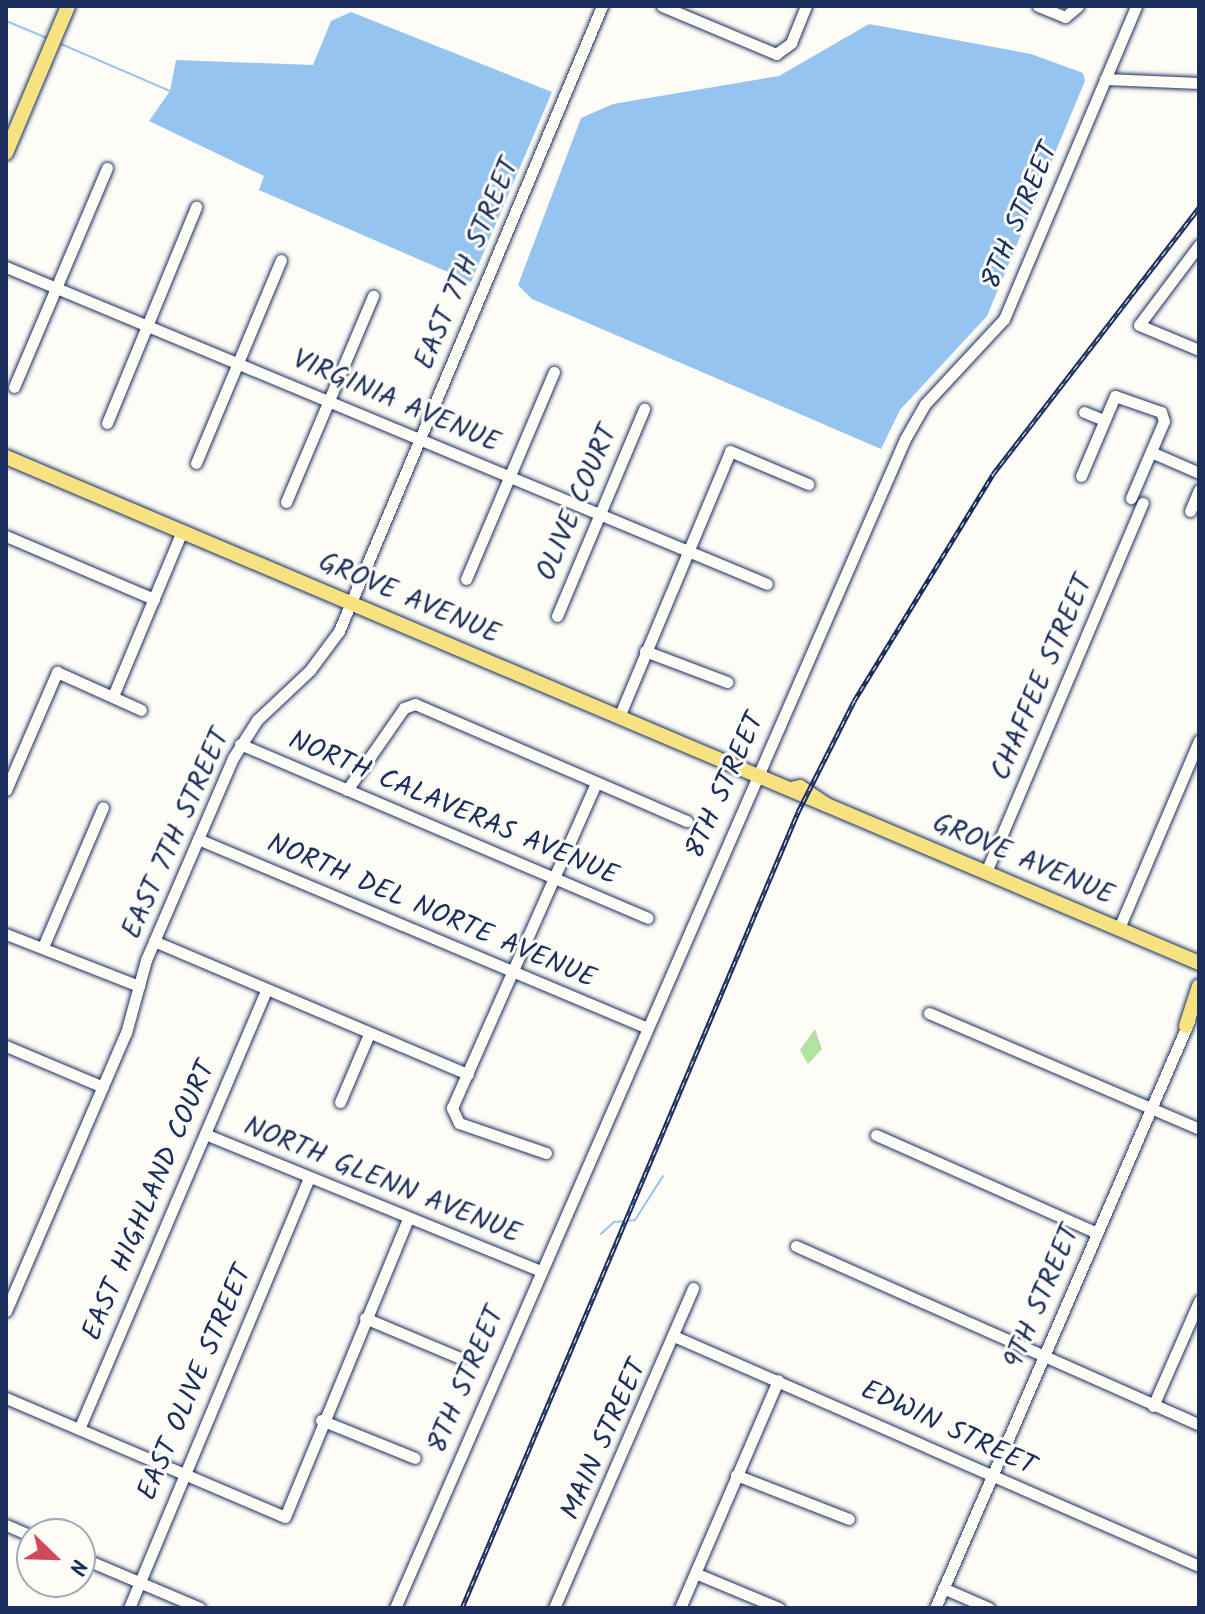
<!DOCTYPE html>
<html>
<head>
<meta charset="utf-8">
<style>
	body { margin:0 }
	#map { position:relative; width:1205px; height:1614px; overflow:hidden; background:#fdfcf7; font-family:Kalam,sans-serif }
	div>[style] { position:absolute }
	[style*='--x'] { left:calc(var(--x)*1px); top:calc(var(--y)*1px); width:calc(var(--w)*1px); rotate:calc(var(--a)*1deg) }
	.green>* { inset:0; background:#b1e2a2 }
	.water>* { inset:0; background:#96c4f0 }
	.stream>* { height:2px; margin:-1px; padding:0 1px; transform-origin:1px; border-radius:1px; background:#96c4f0 }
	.roads { filter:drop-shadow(0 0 2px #1b2f5e) drop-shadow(0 0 2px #1b2f5e) }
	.minor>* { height:11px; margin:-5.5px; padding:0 5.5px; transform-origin:5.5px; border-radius:5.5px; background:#fdfcf7 }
	.major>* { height:14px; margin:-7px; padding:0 7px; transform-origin:7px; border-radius:7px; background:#f7e281 }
	.rail>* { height:5px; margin-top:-2.5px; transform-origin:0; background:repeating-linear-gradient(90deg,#fdfcf7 0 6px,#1b2f5e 0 12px); box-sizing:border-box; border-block:2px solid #1b2f5e }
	span { translate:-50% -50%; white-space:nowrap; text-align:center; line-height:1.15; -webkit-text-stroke:6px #fdfcf7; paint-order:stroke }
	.street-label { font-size:28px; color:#1b2f5e }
	.frame { position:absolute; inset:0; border:8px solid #1b2f5e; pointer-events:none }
	.north { position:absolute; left:16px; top:1518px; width:80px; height:80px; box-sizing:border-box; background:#fdfcf7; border:2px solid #a3aaba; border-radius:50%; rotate:113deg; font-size:22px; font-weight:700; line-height:32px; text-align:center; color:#1b2f5e }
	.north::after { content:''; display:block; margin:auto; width:28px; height:36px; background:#d1495b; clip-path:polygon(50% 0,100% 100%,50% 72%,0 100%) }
</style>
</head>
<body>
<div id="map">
	<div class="green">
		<i style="clip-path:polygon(815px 1029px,822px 1049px,808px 1064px,800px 1050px)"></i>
	</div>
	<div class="water">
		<i style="clip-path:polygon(351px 12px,552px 92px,471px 282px,259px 190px,264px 176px,149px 121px,170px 91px,176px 60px,313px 65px,331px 21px)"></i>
		<i style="clip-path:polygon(869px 24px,1031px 54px,1083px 73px,1085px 81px,987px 316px,900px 410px,881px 449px,532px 299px,518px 285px,581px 118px,613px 104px,779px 76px)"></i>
	</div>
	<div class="stream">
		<i style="--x:6;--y:21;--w:44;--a:22.5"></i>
		<i style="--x:61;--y:44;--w:119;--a:23.3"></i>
		<i style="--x:601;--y:1234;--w:18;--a:-43"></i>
		<i style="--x:614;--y:1222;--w:21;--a:-5"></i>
		<i style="--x:635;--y:1220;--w:52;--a:-57.5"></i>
	</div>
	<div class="roads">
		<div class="minor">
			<i style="--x:662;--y:6;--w:124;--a:22.8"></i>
			<i style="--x:776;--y:54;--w:19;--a:-36"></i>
			<i style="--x:791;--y:43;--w:40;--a:-68"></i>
			<i style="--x:1038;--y:6;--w:29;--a:22"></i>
			<i style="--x:1065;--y:17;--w:17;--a:-40"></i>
			<i style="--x:1105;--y:79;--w:94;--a:2.4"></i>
			<i style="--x:1199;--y:245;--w:100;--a:126.9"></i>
			<i style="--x:1139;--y:325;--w:65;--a:22.6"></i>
			<i style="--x:6;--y:267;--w:824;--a:22.61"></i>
			<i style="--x:14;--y:387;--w:238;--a:-67"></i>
			<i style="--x:1084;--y:412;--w:22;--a:22"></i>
			<i style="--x:107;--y:423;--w:234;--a:-67.6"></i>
			<i style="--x:1151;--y:452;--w:52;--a:23.6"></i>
			<i style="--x:196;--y:463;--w:220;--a:-67.3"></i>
			<i style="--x:1081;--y:476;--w:87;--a:-67"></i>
			<i style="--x:1115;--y:396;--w:49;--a:19.2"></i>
			<i style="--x:1161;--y:412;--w:9;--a:72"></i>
			<i style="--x:1164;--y:421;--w:84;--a:113.2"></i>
			<i style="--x:286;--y:502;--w:224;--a:-67.1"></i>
			<i style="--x:1190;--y:511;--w:23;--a:-67"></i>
			<i style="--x:6;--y:536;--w:161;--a:23.1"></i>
			<i style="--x:466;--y:579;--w:225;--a:-67"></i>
			<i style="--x:557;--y:616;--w:225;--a:-67.2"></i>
			<i style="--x:645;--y:651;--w:88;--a:20.7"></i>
			<i style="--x:113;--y:696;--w:179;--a:-67.3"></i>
			<i style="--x:619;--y:717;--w:288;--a:-67.3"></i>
			<i style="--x:730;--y:451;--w:85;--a:22.9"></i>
			<i style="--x:240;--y:744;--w:443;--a:23.1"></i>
			<i style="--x:6;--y:790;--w:129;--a:-66.6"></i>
			<i style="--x:57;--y:672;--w:92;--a:24.3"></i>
			<i style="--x:347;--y:790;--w:100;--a:-55.2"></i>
			<i style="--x:404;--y:708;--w:12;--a:-20"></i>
			<i style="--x:415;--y:704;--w:296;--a:23.3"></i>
			<i style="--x:198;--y:839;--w:487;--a:22.8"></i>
			<i style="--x:986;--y:872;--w:401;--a:-67"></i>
			<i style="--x:1119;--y:928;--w:204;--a:-66.9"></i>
			<i style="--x:6;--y:934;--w:143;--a:21.4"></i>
			<i style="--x:154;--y:941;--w:341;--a:23"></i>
			<i style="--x:43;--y:947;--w:152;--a:-66.8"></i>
			<i style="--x:929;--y:1013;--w:294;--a:23.2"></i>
			<i style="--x:6;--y:1046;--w:105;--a:22.9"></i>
			<i style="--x:340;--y:1102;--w:74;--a:-66.9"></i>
			<i style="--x:205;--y:1134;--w:362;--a:22.2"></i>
			<i style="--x:876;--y:1135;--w:242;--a:23.9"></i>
			<i style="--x:546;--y:1153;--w:92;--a:-161"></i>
			<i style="--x:459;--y:1123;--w:17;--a:-115"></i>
			<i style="--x:452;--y:1108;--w:355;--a:-66.1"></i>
			<i style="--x:796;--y:1246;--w:441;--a:23.9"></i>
			<i style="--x:6;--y:1311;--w:303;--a:-66.7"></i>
			<i style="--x:126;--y:1033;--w:76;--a:-74.7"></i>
			<i style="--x:146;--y:960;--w:220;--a:-66.7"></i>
			<i style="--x:233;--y:758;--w:45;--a:-57.7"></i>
			<i style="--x:257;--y:720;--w:73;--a:-43.3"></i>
			<i style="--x:310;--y:670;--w:49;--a:-53.4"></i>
			<i style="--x:339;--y:631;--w:678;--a:-67.18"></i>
			<i style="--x:365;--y:1318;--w:103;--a:22.8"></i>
			<i style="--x:676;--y:1337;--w:571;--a:23.65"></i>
			<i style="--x:6;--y:1398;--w:303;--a:23.1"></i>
			<i style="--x:285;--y:1517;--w:322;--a:-67.6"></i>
			<i style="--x:1153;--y:1406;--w:115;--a:-66.3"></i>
			<i style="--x:321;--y:1420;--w:101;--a:22"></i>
			<i style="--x:79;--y:1429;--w:476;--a:-66.9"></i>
			<i style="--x:736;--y:1475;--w:121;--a:21.3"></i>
			<i style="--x:6;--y:1525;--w:28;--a:23"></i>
			<i style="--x:80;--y:1557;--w:130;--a:23"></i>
			<i style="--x:695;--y:1573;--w:91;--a:22.6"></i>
			<i style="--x:943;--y:1588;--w:50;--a:23.5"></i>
			<i style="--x:129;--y:1608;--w:466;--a:-67.3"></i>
			<i style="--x:395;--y:1608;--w:1275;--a:-66.43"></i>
			<i style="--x:905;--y:439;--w:40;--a:-60.3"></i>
			<i style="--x:925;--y:404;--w:116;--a:-47.1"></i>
			<i style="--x:1004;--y:319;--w:340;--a:-67.1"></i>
			<i style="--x:554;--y:1608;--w:349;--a:-66.5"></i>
			<i style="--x:680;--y:1608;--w:248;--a:-66.7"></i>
			<i style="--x:935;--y:1608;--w:640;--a:-66.6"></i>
		</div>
		<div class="major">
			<i style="--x:6;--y:153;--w:160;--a:-67.1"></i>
			<i style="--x:6;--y:457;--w:1296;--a:22.98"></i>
			<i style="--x:791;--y:789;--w:9;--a:-13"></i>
			<i style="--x:800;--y:787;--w:32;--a:34"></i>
			<i style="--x:1186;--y:1026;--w:42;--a:-72"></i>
		</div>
	</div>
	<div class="rail">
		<i style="--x:462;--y:1608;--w:864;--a:-67.11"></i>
		<i style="--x:798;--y:812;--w:124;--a:-63.2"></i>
		<i style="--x:854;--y:701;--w:266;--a:-58.5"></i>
		<i style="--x:993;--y:474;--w:337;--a:-52.3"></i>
	</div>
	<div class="street-label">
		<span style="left:1021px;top:216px;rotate:-67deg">8TH STREET</span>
		<span style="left:468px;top:264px;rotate:-67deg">EAST 7TH STREET</span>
		<span style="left:396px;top:402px;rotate:23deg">VIRGINIA AVENUE</span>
		<span style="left:578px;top:503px;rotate:-67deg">OLIVE COURT</span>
		<span style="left:409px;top:599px;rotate:23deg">GROVE AVENUE</span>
		<span style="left:1043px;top:678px;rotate:-67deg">CHAFFEE STREET</span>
		<span style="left:726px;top:786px;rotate:-66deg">8TH STREET</span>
		<span style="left:453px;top:809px;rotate:23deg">NORTH CALAVERAS AVENUE</span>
		<span style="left:177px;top:834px;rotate:-66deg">EAST 7TH STREET</span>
		<span style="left:1023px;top:860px;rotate:23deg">GROVE AVENUE</span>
		<span style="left:431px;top:912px;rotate:23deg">NORTH DEL NORTE AVENUE</span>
		<span style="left:382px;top:1181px;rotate:22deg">NORTH GLENN AVENUE</span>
		<span style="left:150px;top:1201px;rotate:-67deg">EAST HIGHLAND COURT</span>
		<span style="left:1043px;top:1297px;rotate:-67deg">9TH STREET</span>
		<span style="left:467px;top:1380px;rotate:-67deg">8TH STREET</span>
		<span style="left:196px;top:1383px;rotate:-67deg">EAST OLIVE STREET</span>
		<span style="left:948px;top:1429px;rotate:25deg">EDWIN STREET</span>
		<span style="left:605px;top:1440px;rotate:-66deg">MAIN STREET</span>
	</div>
	<div class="frame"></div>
	<div class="north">N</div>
</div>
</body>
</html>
